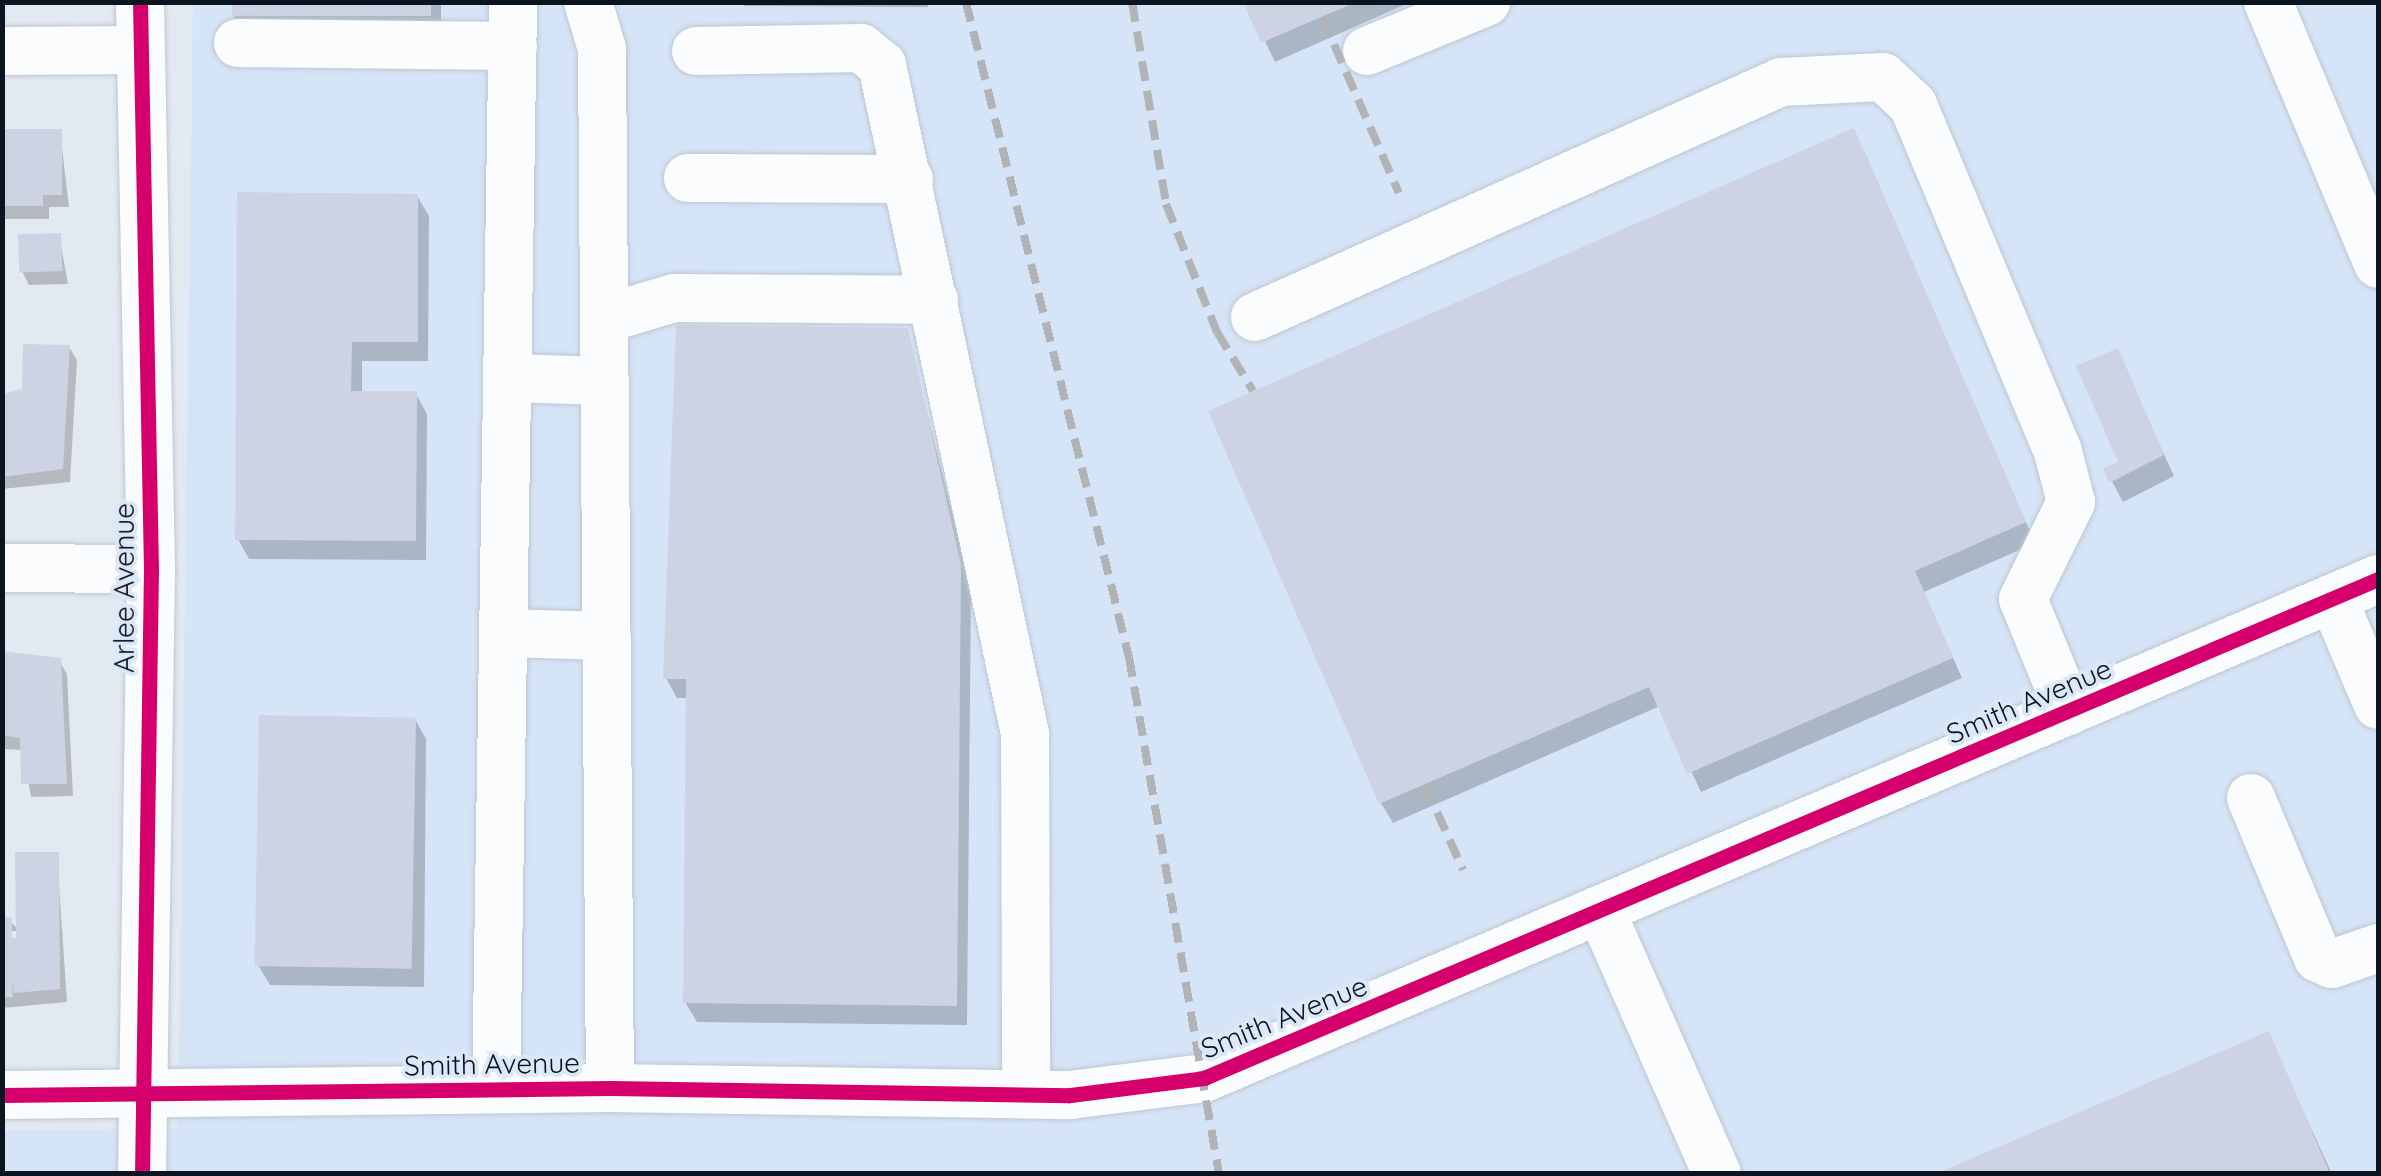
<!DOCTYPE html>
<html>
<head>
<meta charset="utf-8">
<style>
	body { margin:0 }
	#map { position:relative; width:2381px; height:1176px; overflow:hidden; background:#e2e9f1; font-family:Quicksand,sans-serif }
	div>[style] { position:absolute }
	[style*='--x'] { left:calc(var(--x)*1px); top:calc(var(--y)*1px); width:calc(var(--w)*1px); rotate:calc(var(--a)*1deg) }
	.built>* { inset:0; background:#d6e4f7 }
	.shadow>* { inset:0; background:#0003; transform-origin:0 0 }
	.building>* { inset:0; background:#ced3e4; transform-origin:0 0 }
	.roads { filter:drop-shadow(0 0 2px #bec7d2) drop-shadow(0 0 2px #bec7d2) }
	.minor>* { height:48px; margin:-24px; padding:0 24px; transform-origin:24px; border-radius:24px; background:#fbfcfd }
	.rail>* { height:8px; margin-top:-4px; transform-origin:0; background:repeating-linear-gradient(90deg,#b2b3b6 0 20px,transparent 0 30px) }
	.cycleway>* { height:15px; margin:-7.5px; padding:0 7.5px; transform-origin:7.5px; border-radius:7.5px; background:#d6006c }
	span { translate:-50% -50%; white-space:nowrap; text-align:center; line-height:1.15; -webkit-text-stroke:8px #dce8f7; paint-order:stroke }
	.street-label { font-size:28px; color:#0b1522 }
	.frame { position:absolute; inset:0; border:5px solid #0b1522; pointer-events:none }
</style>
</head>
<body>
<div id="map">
	<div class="built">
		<i style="clip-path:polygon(193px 3px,2378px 3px,2378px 1173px,3px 1174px,2px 1131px,178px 1128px)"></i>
	</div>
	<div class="shadow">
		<i style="left:234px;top:2px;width:207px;height:36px"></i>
		<i style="clip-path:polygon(742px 2px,927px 2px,928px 7px,744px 6px)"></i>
		<i style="clip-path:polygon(1246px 2px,1411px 2px,1275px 62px)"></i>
		<i style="clip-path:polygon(60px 131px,69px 207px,49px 207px,49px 219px,2px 219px,2px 132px)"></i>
		<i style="clip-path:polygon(1864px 151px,2035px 543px,1924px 592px,1962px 678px,1701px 792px,1660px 706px,1393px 823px,1381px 803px)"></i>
		<i style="clip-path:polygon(417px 196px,429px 216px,428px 361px,362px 361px,362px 393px,416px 394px,427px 414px,426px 560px,249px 559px,238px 539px)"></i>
		<i style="clip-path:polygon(59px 235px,68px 284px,29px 285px,22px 271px)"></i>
		<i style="clip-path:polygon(906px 330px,971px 587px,967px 1025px,697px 1022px,685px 1002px,688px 698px,677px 698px,666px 678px)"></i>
		<i style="clip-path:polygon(69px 347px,77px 360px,70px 482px,2px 489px,2px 394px,25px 392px)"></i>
		<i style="clip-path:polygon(2117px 352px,2174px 476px,2123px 502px,2106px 470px,2121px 464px)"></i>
		<i style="clip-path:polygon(2px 656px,59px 661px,67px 674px,73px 796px,31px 797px,23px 750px,2px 749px)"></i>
		<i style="clip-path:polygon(415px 719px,426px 739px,424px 987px,270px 985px,258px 965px)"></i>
		<i style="clip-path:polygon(evenodd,57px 855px,67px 1002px,2px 1008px,2px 913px,19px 930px,57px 855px,7px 931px,19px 931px,19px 945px,7px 931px)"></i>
		<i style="clip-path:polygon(2268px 1034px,2332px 1174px,1941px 1174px)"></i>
	</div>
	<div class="building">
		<i style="left:232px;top:2px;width:199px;height:14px"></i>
		<i style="clip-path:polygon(1243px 2px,1356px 2px,1261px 43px)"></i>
		<i style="clip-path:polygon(1854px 128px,2026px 522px,1915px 571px,1953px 658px,1687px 774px,1649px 687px,1379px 804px,1208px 411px)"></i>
		<i style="clip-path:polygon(2px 129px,62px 129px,62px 195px,43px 195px,43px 206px,2px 206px)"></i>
		<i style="clip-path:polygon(237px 192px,418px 194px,418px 342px,352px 342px,351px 391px,417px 391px,416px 541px,235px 540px)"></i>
		<i style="left:61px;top:233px;width:38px;height:43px;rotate:88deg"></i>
		<i style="clip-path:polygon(676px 325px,908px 328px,961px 565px,957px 1006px,683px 1003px,686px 679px,663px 679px)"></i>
		<i style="clip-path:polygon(23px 344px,70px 345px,63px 469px,2px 477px,2px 394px,22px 389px)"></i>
		<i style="clip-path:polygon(2118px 348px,2164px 455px,2109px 483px,2103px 468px,2118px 462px,2076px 366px)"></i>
		<i style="clip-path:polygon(2px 651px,61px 658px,67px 784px,21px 784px,20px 738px,2px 735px)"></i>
		<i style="left:259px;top:715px;width:157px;height:251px;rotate:1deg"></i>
		<i style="clip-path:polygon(15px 852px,59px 852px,60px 989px,14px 993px,12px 981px,13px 997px,2px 997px,2px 917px,12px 918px,12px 938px,16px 938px)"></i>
		<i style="clip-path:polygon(2269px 1031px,2330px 1174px,1935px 1174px)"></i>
	</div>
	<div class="roads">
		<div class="minor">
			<i style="--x:140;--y:2;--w:567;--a:88.89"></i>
			<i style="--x:151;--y:569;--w:605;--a:90.85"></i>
			<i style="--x:588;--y:2;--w:49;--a:73.4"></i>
			<i style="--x:602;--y:49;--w:1039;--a:89.56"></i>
			<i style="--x:2268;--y:2;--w:284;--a:67.2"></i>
			<i style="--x:238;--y:43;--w:275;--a:0.6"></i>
			<i style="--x:2;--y:51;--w:137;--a:-0.4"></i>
			<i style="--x:696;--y:51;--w:165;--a:-1"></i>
			<i style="--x:861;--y:48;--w:27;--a:39"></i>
			<i style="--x:882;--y:65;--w:684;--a:77.93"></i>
			<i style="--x:1025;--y:734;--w:359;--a:89.8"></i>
			<i style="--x:1367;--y:51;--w:129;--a:-22.4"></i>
			<i style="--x:688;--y:178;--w:221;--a:0.3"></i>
			<i style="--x:1255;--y:317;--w:576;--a:-24.07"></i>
			<i style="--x:1781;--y:82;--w:102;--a:-2.8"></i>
			<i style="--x:1883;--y:77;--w:41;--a:43"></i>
			<i style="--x:1913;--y:105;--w:376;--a:67.3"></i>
			<i style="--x:2058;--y:452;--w:52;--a:75.4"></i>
			<i style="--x:2071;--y:502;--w:108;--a:116.3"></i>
			<i style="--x:2023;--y:599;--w:121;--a:67.7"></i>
			<i style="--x:604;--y:319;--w:73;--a:-16.7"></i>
			<i style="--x:674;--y:298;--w:260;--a:0.4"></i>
			<i style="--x:508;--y:378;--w:97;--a:1.8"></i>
			<i style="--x:2;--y:568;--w:149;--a:0.4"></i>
			<i style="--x:2333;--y:599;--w:115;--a:67"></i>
			<i style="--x:503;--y:633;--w:104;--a:1.7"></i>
			<i style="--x:2251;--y:798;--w:173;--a:67.3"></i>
			<i style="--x:2318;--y:958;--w:15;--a:23"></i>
			<i style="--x:2332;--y:964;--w:49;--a:-19.2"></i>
			<i style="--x:1601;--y:911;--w:287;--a:66.2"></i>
			<i style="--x:496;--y:1089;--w:1087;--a:-89.1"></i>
			<i style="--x:2;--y:1095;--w:608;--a:-0.66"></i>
			<i style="--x:610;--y:1088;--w:460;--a:0.9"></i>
			<i style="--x:1070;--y:1095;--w:135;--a:-7.2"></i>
			<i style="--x:1204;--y:1078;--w:1276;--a:-23.03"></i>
		</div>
	</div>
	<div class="rail">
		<i style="--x:966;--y:2;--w:675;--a:76.03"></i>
		<i style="--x:1129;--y:657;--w:525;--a:80.12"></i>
		<i style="--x:1132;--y:2;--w:205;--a:80.4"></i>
		<i style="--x:1166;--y:204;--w:138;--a:68.3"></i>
		<i style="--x:1217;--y:332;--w:69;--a:58.6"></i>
		<i style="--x:1322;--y:17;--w:192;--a:66.4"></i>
		<i style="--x:1425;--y:785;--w:93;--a:65.9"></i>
	</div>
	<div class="cycleway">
		<i style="--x:140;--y:2;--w:567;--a:88.89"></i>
		<i style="--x:151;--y:569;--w:605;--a:90.85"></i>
		<i style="--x:2;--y:1095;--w:608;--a:-0.66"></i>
		<i style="--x:610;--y:1088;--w:460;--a:0.9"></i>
		<i style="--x:1070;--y:1095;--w:135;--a:-7.2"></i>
		<i style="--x:1204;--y:1078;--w:1276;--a:-23.03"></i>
	</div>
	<div class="street-label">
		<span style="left:124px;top:588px;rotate:-90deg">Arlee Avenue</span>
		<span style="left:2029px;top:701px;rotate:-23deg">Smith Avenue</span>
		<span style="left:1284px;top:1017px;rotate:-22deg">Smith Avenue</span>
		<span style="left:492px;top:1064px;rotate:-1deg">Smith Avenue</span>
	</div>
	<div class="frame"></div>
</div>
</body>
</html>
